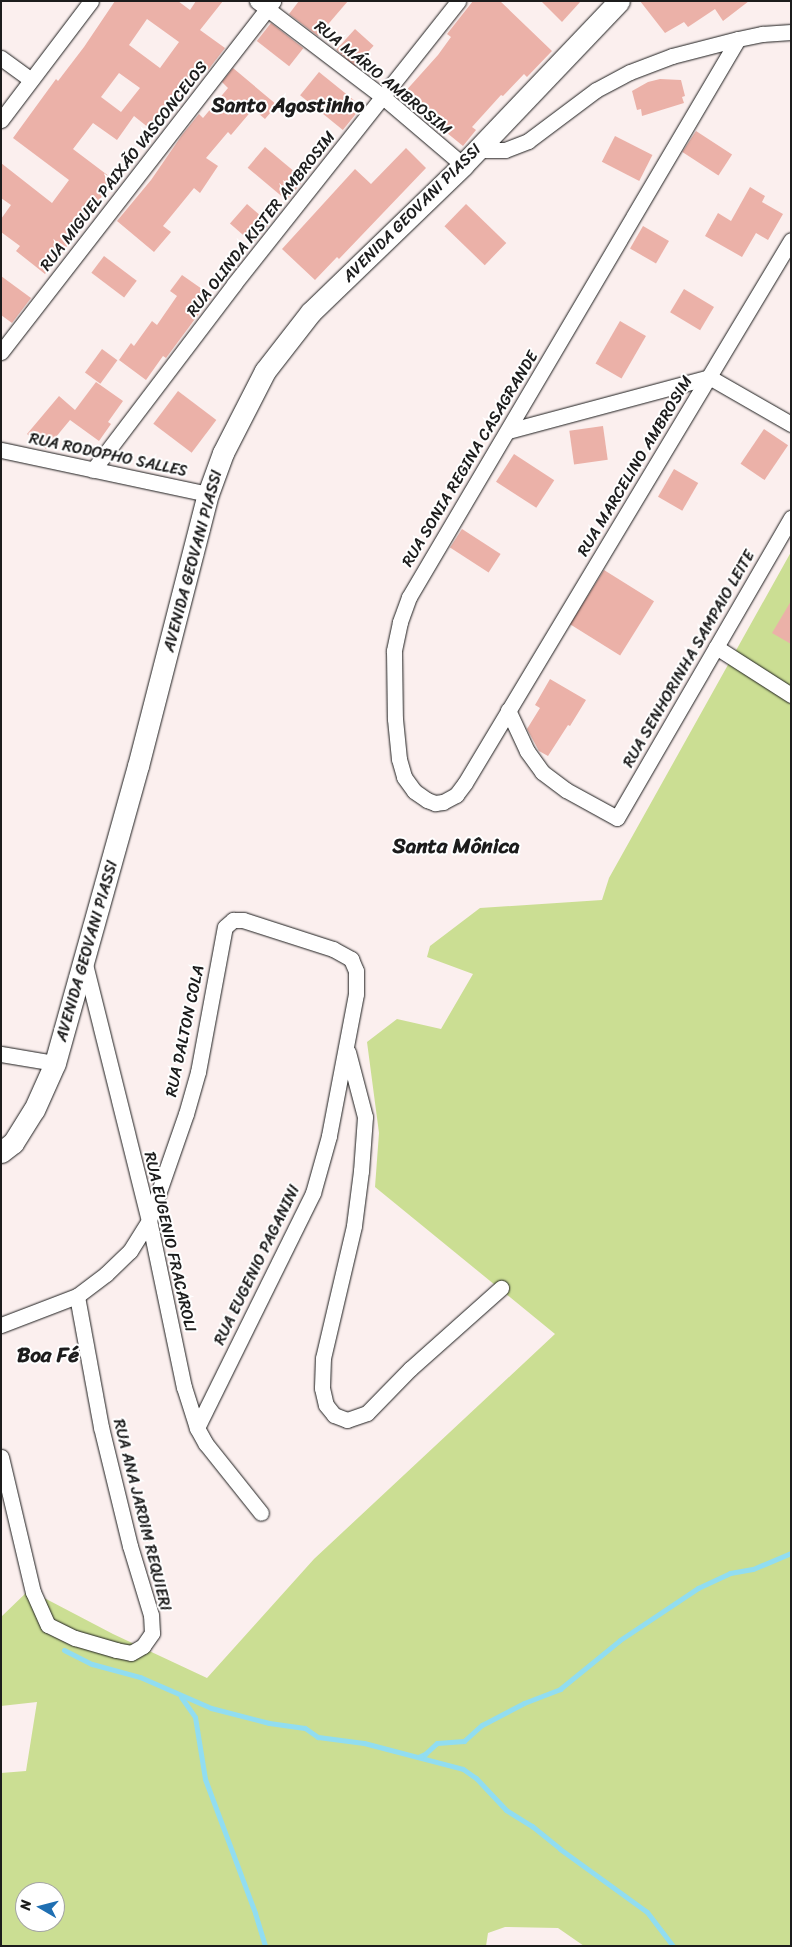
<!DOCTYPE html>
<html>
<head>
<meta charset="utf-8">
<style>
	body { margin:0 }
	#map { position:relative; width:792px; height:1947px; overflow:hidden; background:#fbefee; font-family:Sriracha,sans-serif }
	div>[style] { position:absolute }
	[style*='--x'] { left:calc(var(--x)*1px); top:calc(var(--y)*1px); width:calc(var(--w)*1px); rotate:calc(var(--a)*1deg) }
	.green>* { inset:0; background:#cbde93 }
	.stream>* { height:5px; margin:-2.5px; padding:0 2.5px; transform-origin:2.5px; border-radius:2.5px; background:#91ddf1 }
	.building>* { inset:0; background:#ebb1a8; transform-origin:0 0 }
	.roads { filter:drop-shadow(0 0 1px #1c1c1c) drop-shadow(0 0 1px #1c1c1c) }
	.minor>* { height:15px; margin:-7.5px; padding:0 7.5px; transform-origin:7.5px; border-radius:7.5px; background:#fff }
	.secondary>* { height:21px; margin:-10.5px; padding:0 10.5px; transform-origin:10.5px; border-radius:10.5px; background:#fff }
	span { translate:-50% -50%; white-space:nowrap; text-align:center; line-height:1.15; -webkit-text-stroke:4px #fff; paint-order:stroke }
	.street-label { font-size:16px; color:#1c1c1c }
	.district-label { font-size:21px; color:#1c1c1c; font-weight:700 }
	.frame { position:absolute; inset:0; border:2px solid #1c1c1c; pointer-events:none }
	.north { position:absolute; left:15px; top:1882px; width:50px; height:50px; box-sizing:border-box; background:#fff; border:1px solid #a4a4a4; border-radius:50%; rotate:278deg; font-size:14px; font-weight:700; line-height:20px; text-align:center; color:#1c1c1c }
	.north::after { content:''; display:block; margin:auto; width:18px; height:22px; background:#1f6fb2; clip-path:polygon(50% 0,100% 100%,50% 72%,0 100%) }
</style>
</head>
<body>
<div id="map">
	<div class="green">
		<i style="clip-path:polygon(evenodd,791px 552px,791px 1946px,584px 1946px,558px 1928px,505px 1927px,488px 1933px,486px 1946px,1px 1946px,1px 1773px,26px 1771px,37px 1702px,1px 1706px,1px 1617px,29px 1590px,113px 1634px,207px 1678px,314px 1559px,555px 1334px,375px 1187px,379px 1133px,367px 1042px,397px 1019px,441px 1029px,473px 974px,427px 957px,430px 946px,480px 908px,602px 900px,609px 878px,791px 552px,25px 1892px,55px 1892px,55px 1922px,25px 1922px,25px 1892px)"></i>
	</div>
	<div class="stream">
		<i style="--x:64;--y:1650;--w:31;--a:27"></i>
		<i style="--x:92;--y:1664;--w:50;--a:15.2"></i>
		<i style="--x:140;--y:1677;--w:77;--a:23.6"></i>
		<i style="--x:211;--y:1708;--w:60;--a:14.5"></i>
		<i style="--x:269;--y:1723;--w:36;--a:8"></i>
		<i style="--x:305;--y:1728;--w:16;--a:35"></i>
		<i style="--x:318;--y:1737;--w:46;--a:7.4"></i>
		<i style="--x:364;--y:1743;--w:102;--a:14.7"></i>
		<i style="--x:463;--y:1769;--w:16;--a:35"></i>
		<i style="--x:476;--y:1778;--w:44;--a:46.8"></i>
		<i style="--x:506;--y:1810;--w:31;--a:32"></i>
		<i style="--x:532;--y:1826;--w:36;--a:39"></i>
		<i style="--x:560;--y:1849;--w:107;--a:35.9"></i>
		<i style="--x:647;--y:1912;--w:43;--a:52.6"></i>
		<i style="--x:181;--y:1697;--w:24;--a:55"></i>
		<i style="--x:195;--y:1717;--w:63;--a:80.8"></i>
		<i style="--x:205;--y:1779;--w:143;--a:69.5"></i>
		<i style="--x:255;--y:1913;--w:34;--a:73"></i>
		<i style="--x:418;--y:1757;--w:8;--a:-23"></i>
		<i style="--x:425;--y:1754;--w:16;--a:-43"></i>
		<i style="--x:437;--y:1743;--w:27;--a:-4"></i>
		<i style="--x:464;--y:1741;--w:24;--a:-42"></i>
		<i style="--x:482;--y:1725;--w:47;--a:-27.6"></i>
		<i style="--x:524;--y:1703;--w:39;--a:-21"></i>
		<i style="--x:560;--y:1689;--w:77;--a:-39.2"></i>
		<i style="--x:620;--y:1640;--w:94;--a:-33.7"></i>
		<i style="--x:698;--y:1588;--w:35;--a:-25"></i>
		<i style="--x:730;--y:1573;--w:23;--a:-10"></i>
		<i style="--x:753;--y:1569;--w:41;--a:-22.8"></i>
	</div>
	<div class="building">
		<i style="clip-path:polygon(evenodd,115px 1px,178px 1px,190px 10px,196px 1px,223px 1px,200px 30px,225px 48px,208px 70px,205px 68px,191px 87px,190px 86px,173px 109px,168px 105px,149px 128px,134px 116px,117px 140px,93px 123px,73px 149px,114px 180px,77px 230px,79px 231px,45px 274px,16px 251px,20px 246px,1px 232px,1px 219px,11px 205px,1px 198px,1px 163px,52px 203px,69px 180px,13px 138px,56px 79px,58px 81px,84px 47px,115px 1px,147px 19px,179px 42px,160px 68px,129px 45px,147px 19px,115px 1px,119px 73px,140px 88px,121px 112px,101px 97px,119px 73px)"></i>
		<i style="clip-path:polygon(299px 1px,348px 1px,318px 36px,289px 14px)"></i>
		<i style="clip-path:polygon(473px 1px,500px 1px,552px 51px,527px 77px,524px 74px,503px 96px,501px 95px,472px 127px,476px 130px,463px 146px,441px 128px,443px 126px,403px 94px,438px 55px,451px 37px,447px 34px)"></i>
		<i style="clip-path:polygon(541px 1px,581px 1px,562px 22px)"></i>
		<i style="clip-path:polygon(640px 1px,749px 1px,723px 21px,715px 9px,688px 27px,684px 22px,665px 33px)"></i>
		<i style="left:271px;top:23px;width:41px;height:23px;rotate:38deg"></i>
		<i style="left:355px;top:29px;width:25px;height:28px;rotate:42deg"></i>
		<i style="clip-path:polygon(233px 68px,277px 105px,265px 119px,253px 109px,231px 135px,228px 132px,206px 158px,218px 166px,200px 193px,194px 188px,163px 226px,171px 232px,154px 252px,117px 221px,151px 180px,182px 135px,199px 114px,203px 118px,228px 88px,222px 82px)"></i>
		<i style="left:319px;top:72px;width:55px;height:30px;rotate:39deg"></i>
		<i style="clip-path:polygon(660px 79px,681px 80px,685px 96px,682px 97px,684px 103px,642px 116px,641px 109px,637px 110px,632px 91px,648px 82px)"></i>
		<i style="left:696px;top:131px;width:43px;height:25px;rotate:33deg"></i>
		<i style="left:615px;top:136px;width:42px;height:29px;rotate:27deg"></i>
		<i style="left:265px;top:147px;width:51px;height:27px;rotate:40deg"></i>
		<i style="clip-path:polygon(406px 148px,426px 168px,339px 259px,337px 257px,315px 280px,282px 249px,355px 169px,371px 184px)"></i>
		<i style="clip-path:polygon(750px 187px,765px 196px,762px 202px,783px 214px,768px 240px,756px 233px,742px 257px,705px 236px,718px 213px,731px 221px)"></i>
		<i style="left:247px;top:204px;width:30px;height:26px;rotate:41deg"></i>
		<i style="left:466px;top:204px;width:56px;height:31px;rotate:44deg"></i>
		<i style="left:643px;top:226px;width:30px;height:26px;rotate:30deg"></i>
		<i style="left:104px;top:256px;width:41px;height:21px;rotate:37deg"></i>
		<i style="clip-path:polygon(182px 275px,212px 296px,166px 358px,163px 356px,146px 380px,119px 360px,131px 343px,134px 346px,152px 321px,157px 325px,177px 296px,170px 291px)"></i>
		<i style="clip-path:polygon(1px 276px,31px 298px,12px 323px,1px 315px)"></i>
		<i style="left:684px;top:289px;width:35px;height:27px;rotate:31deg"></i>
		<i style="left:620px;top:321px;width:30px;height:49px;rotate:30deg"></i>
		<i style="left:102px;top:349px;width:19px;height:29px;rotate:36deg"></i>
		<i style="clip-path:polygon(96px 382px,123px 401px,108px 422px,111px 424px,99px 441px,70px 420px,46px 449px,27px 434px,59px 396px,75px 410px)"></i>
		<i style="left:178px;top:391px;width:48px;height:41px;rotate:37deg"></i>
		<i style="left:603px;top:426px;width:34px;height:34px;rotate:82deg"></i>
		<i style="left:764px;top:429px;width:29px;height:42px;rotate:34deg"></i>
		<i style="left:514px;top:454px;width:48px;height:33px;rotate:33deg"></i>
		<i style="left:674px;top:469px;width:28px;height:32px;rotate:30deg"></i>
		<i style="left:462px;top:529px;width:46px;height:22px;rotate:33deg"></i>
		<i style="left:604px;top:570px;width:59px;height:64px;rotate:32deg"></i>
		<i style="clip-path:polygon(791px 601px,791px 644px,772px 633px)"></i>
		<i style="clip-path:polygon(550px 679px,586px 700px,570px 726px,568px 725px,548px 756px,539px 751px,527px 729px,540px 708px,535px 705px)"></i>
	</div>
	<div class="roads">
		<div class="minor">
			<i style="--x:257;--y:1;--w:158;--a:37.3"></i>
			<i style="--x:383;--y:97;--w:105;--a:40.4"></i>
			<i style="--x:738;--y:39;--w:648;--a:120.52"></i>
			<i style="--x:409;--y:597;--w:27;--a:110"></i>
			<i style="--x:400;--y:622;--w:30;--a:102"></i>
			<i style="--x:394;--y:651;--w:68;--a:89.2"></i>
			<i style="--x:395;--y:719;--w:40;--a:84.3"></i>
			<i style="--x:399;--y:759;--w:19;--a:74"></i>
			<i style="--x:404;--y:777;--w:17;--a:54"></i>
			<i style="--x:414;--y:791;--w:16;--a:35"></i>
			<i style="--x:427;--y:800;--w:9;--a:21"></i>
			<i style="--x:435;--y:803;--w:8;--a:-7"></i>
			<i style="--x:443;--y:802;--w:15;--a:-28"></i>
			<i style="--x:456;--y:795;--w:15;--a:-53"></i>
			<i style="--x:465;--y:783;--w:633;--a:-59.02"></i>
			<i style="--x:1;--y:58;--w:37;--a:36"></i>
			<i style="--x:1;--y:120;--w:149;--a:-52.9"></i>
			<i style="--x:476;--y:150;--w:29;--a:0"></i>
			<i style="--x:505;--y:150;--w:25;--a:-21"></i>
			<i style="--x:528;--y:141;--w:85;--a:-36.9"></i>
			<i style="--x:596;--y:90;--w:38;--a:-28"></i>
			<i style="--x:630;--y:72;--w:45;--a:-20.9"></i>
			<i style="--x:672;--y:56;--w:68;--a:-14.4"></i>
			<i style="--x:738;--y:39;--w:25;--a:-12"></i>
			<i style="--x:762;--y:34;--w:29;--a:-4"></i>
			<i style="--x:1;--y:352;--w:444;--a:-52.2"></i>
			<i style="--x:508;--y:431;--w:208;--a:-15"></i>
			<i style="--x:709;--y:377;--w:95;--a:29.8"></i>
			<i style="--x:1;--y:450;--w:212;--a:12"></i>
			<i style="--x:93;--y:470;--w:233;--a:-52.8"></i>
			<i style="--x:234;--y:284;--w:361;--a:-51.6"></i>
			<i style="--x:716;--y:647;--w:89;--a:32.6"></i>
			<i style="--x:508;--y:710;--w:45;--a:65.1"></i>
			<i style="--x:527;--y:751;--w:26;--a:54"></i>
			<i style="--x:542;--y:772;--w:30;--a:37"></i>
			<i style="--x:566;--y:790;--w:58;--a:28.8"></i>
			<i style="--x:617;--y:818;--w:347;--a:-59.9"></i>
			<i style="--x:84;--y:960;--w:268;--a:76"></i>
			<i style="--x:149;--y:1220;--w:171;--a:78.2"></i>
			<i style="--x:184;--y:1387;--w:43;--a:72.4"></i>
			<i style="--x:197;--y:1428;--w:18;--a:61"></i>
			<i style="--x:206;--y:1444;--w:88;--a:51.4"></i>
			<i style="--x:348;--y:1052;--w:67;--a:75.3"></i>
			<i style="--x:365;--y:1117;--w:54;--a:94.2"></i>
			<i style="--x:361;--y:1171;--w:55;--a:97.3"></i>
			<i style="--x:354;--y:1226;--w:136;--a:103.2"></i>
			<i style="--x:323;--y:1358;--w:30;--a:92"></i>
			<i style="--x:322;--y:1388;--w:17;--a:77"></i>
			<i style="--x:326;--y:1405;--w:13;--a:51"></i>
			<i style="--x:334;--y:1415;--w:14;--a:21"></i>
			<i style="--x:347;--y:1420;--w:21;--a:-19"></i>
			<i style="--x:367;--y:1413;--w:62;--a:-45.7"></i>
			<i style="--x:410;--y:1369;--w:122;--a:-41.7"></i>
			<i style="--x:1;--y:1054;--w:55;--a:9.5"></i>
			<i style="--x:1;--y:1325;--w:81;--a:-20.9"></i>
			<i style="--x:77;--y:1296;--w:36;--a:-37"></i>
			<i style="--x:106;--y:1274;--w:33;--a:-44"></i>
			<i style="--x:130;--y:1251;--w:36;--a:-58"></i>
			<i style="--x:149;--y:1220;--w:112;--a:-70.8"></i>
			<i style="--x:186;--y:1114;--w:44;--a:-74.1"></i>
			<i style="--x:198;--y:1072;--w:147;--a:-79.5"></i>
			<i style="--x:225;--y:927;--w:11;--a:-41"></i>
			<i style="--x:233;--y:920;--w:10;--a:0"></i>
			<i style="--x:243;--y:920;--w:95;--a:17.9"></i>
			<i style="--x:333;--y:949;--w:21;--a:29"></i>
			<i style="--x:351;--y:959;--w:13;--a:67"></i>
			<i style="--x:356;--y:971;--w:23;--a:90"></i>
			<i style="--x:356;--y:994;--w:145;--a:100.8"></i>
			<i style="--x:329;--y:1136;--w:59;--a:105.7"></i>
			<i style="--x:313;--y:1193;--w:262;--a:116.3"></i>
			<i style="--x:1;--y:1457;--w:139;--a:76.7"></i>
			<i style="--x:33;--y:1592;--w:36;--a:66"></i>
			<i style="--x:48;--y:1625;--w:30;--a:26"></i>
			<i style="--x:75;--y:1638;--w:43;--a:16.3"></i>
			<i style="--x:116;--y:1650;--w:15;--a:11"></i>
			<i style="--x:131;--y:1653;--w:14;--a:-30"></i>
			<i style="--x:143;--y:1646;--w:16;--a:-55"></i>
			<i style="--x:152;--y:1633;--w:18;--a:-93"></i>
			<i style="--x:151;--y:1615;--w:72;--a:-106.9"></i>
			<i style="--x:130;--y:1546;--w:122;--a:-103.7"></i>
			<i style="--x:101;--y:1427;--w:133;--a:-100.4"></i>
		</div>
		<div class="secondary">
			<i style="--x:1;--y:1152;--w:15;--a:-37"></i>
			<i style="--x:13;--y:1143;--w:39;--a:-58"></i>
			<i style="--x:34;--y:1110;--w:51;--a:-65.9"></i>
			<i style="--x:55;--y:1063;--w:308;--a:-74.4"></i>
			<i style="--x:138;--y:766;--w:281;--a:-75.6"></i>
			<i style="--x:208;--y:494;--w:44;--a:-69.9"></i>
			<i style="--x:223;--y:453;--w:92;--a:-62.9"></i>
			<i style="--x:265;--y:371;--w:75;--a:-52.1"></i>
			<i style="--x:311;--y:312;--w:211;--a:-44"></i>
			<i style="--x:463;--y:165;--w:226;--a:-46.4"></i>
		</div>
	</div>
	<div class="street-label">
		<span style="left:383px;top:78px;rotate:39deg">RUA MÁRIO AMBROSIM</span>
		<span style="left:124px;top:166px;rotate:-52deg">RUA MIGUEL PAIXÃO VASCONCELOS</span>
		<span style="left:412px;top:213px;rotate:-45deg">AVENIDA GEOVANI PIASSI</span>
		<span style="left:261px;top:224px;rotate:-52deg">RUA OLINDA KISTER AMBROSIM</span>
		<span style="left:108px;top:455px;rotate:12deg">RUA RODOPHO SALLES</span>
		<span style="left:470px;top:459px;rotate:-59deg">RUA SONIA REGINA CASAGRANDE</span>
		<span style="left:635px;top:466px;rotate:-59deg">RUA MARCELINO AMBROSIM</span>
		<span style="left:193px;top:561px;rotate:-75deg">AVENIDA GEOVANI PIASSI</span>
		<span style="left:689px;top:659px;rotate:-60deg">RUA SENHORINHA SAMPAIO LEITE</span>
		<span style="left:87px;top:951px;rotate:-74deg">AVENIDA GEOVANI PIASSI</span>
		<span style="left:185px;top:1031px;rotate:-78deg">RUA DALTON COLA</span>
		<span style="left:170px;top:1242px;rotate:77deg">RUA EUGENIO FRACAROLI</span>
		<span style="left:257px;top:1265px;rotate:-64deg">RUA EUGENIO PAGANINI</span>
		<span style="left:142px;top:1515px;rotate:76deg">RUA ANA JARDIM REQUIERI</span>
	</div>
	<div class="district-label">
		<span style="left:288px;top:105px">Santo Agostinho</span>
		<span style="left:456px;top:846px">Santa Mônica</span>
		<span style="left:48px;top:1355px">Boa Fé</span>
	</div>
	<div class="frame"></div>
	<div class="north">N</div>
</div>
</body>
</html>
